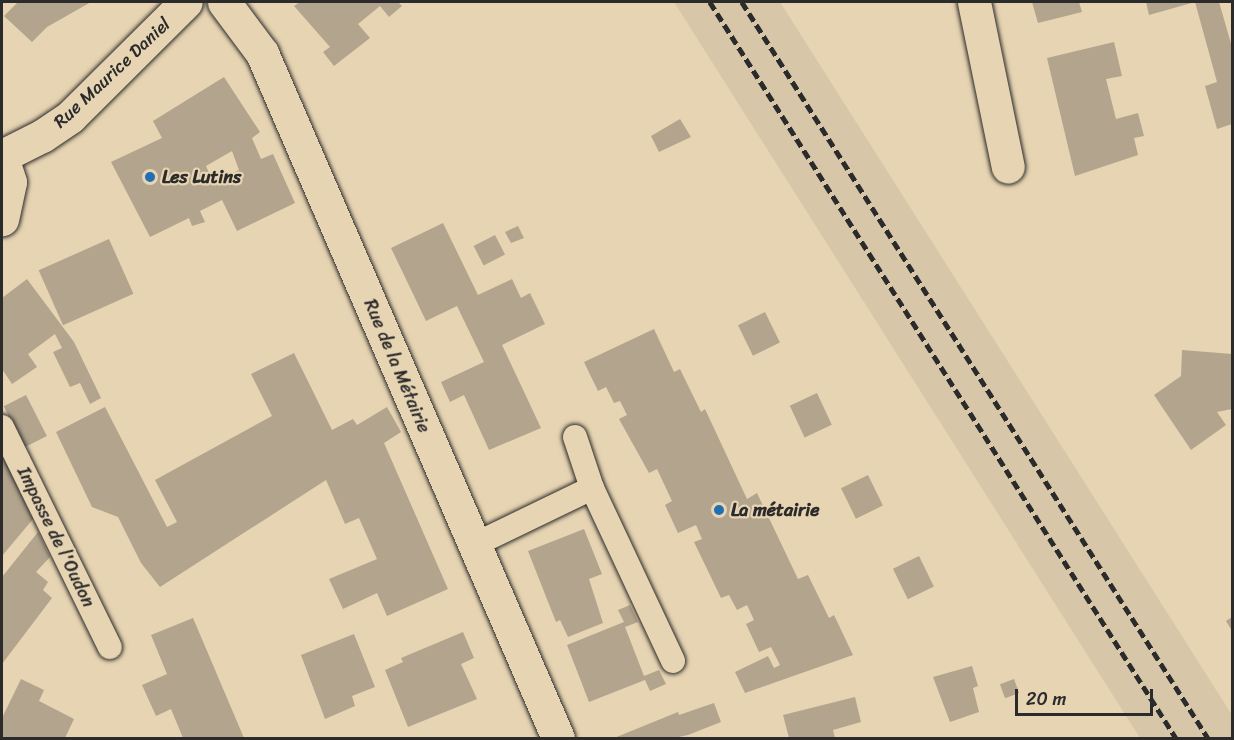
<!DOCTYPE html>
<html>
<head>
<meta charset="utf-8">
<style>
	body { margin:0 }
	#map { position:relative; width:1234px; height:740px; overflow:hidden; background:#e7d4b2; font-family:Sriracha,sans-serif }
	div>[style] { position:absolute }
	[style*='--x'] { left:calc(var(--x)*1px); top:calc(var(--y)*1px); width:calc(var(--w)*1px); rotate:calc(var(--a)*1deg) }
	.built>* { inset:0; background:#d7c6a7 }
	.building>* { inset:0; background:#b2a48d; transform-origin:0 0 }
	.roads { filter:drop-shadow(0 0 2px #2b2b2b) drop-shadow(0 0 2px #2b2b2b) }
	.service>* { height:24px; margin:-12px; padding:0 12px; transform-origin:12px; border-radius:12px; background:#e7d4b2 }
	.minor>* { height:33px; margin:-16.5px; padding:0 16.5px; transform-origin:16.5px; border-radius:16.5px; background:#e7d4b2 }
	.tertiary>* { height:33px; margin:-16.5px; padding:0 16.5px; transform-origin:16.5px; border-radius:16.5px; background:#e7d4b2 }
	.rail>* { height:4.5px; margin-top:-2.25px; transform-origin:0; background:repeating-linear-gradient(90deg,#2b2b2b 0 9px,transparent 0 13.5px) }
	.dots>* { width:16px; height:16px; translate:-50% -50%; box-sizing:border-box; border:3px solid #e7d4b2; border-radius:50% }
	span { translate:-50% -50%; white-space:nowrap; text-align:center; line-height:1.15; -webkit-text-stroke:4.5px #e7d4b2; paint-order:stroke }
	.street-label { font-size:18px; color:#2b2b2b }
	.poi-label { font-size:18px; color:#2b2b2b; font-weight:700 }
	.left { translate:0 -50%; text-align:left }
	.frame { position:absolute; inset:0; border:3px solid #2b2b2b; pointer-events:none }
	.scale { position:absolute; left:1015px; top:689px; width:138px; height:27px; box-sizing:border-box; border:3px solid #2b2b2b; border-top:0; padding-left:8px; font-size:18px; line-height:21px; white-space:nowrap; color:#2b2b2b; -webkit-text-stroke:4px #e7d4b2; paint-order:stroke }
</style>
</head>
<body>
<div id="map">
	<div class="built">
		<i style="clip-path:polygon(674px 2px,780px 2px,1232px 715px,1232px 738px,1140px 738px)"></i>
	</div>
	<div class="building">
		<i style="clip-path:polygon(18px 2px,91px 2px,47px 27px,32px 42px,4px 16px)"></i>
		<i style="clip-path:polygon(300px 2px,398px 2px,402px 6px,389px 17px,380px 6px,358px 24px,370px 38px,334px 66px,323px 52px,330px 47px,294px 6px)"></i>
		<i style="clip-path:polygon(1032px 2px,1079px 2px,1082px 12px,1038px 23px)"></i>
		<i style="clip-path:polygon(1146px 2px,1219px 2px,1232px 47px,1232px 124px,1217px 129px,1205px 86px,1217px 82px,1195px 2px,1149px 15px)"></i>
		<i style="clip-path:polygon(1114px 42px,1122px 76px,1106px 79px,1116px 119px,1138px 113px,1144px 136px,1134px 138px,1138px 155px,1075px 176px,1047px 58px)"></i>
		<i style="clip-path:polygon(evenodd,224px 77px,260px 132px,252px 138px,261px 159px,273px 154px,295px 203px,237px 231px,222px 200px,200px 211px,205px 222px,192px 226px,189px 218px,150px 237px,111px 162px,162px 138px,153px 121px,224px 77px,232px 151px,239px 170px,213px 182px,206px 166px,232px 151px)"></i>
		<i style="clip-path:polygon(680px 119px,691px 137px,659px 152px,651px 136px)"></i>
		<i style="clip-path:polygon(443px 223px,478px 295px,512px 279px,521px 298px,530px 293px,545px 324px,502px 345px,541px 428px,489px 450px,464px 395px,450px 402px,441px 382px,484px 362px,457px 306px,426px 321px,391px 248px)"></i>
		<i style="clip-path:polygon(518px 226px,524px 238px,511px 243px,505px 232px)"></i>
		<i style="left:495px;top:235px;width:22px;height:24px;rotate:63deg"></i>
		<i style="left:109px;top:239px;width:60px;height:77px;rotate:66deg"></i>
		<i style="clip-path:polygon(27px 279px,74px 342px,101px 398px,90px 404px,80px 383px,70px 387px,53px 352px,62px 348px,55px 334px,28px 354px,37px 367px,12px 384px,2px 369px,2px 298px)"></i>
		<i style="left:765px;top:312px;width:34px;height:30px;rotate:64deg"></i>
		<i style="clip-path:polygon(654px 329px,674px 372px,680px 369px,701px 412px,705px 409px,747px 499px,757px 493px,798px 579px,808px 575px,829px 618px,834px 615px,853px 655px,745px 693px,735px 672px,768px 656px,774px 668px,780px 665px,771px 647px,759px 652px,746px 624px,754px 620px,747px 605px,737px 610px,729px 595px,721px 598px,694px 542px,702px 539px,696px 525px,678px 533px,665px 505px,672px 501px,657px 469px,649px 473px,619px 419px,627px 415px,620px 401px,614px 403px,606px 387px,598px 391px,584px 362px)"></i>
		<i style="clip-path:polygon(1182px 350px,1232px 354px,1232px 409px,1217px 412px,1226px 425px,1191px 450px,1154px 395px,1181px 376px)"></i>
		<i style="clip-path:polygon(294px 353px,332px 430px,353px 419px,357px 425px,387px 407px,401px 432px,384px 443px,448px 589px,387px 616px,377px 593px,343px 609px,329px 579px,377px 559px,359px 518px,345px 524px,326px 480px,160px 587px,141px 563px,118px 517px,92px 507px,56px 432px,105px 407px,167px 527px,177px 522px,155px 480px,272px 416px,251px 374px)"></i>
		<i style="left:817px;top:393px;width:35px;height:30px;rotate:65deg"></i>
		<i style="left:26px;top:395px;width:46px;height:25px;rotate:63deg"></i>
		<i style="clip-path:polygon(2px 454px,33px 519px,2px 556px)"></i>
		<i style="left:868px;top:475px;width:34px;height:30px;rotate:64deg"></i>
		<i style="clip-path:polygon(584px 529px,602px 574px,589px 579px,603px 623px,568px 637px,560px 620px,556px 622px,528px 551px)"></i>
		<i style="clip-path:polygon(38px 532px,50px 557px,36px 572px,48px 582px,43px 590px,52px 598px,2px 664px,2px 577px)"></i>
		<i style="left:919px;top:556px;width:34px;height:29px;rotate:64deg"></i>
		<i style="clip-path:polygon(630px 605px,638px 622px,625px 627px,644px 676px,659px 670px,666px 684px,650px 691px,645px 680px,589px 702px,567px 645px,624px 622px,618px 610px)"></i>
		<i style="clip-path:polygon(1232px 617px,1232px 631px,1226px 621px)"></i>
		<i style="clip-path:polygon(193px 618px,244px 738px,183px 738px,171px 709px,156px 716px,142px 685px,167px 674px,151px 635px)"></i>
		<i style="clip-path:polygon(463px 632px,474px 658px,461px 664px,477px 699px,408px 727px,385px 670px,403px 662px,401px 658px)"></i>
		<i style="clip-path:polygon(354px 634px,375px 687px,352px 696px,355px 706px,325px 719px,301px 655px)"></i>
		<i style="clip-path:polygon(972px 666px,978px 686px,973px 688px,979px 712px,950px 722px,933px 677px)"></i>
		<i style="clip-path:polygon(21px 679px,44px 690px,39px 701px,74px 719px,65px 738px,2px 738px,2px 718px)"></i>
		<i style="left:1014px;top:679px;width:15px;height:15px;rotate:70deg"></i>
		<i style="clip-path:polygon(855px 697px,861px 722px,833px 730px,835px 738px,789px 738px,783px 715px)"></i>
		<i style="clip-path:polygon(714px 703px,721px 722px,688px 735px,674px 738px,614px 738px,678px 712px,679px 715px)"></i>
	</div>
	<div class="roads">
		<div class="service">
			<i style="--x:2;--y:427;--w:245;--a:63.9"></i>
			<i style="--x:575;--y:437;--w:54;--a:71.6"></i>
			<i style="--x:592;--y:488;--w:191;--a:64.9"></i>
			<i style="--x:474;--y:545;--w:131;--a:-25.8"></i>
		</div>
		<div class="minor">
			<i style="--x:224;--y:2;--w:64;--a:53.3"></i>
			<i style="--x:262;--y:53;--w:746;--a:66.63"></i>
			<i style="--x:974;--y:2;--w:168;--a:78.4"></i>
		</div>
		<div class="tertiary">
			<i style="--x:2;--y:156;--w:45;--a:-26.6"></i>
			<i style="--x:42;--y:136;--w:34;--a:-34"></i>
			<i style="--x:70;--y:117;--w:163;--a:-44.8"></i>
			<i style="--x:2;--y:157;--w:26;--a:72"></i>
			<i style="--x:10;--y:182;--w:38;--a:102"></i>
		</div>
	</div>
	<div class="rail">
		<i style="--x:710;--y:2;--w:871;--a:57.66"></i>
		<i style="--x:742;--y:2;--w:871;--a:57.66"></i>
	</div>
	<div class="dots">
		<i style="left:150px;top:177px;background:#1f6fb2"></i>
		<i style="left:719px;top:510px;background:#1f6fb2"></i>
	</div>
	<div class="street-label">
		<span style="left:112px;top:73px;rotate:-43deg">Rue Maurice Daniel</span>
		<span style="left:397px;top:366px;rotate:67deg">Rue de la Métairie</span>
		<span style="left:56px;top:537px;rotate:64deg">Impasse de l'Oudon</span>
	</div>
	<div class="poi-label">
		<span class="left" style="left:162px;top:177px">Les Lutins</span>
		<span class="left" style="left:731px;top:510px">La métairie</span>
	</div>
	<div class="frame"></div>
	<div class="scale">20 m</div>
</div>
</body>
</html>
